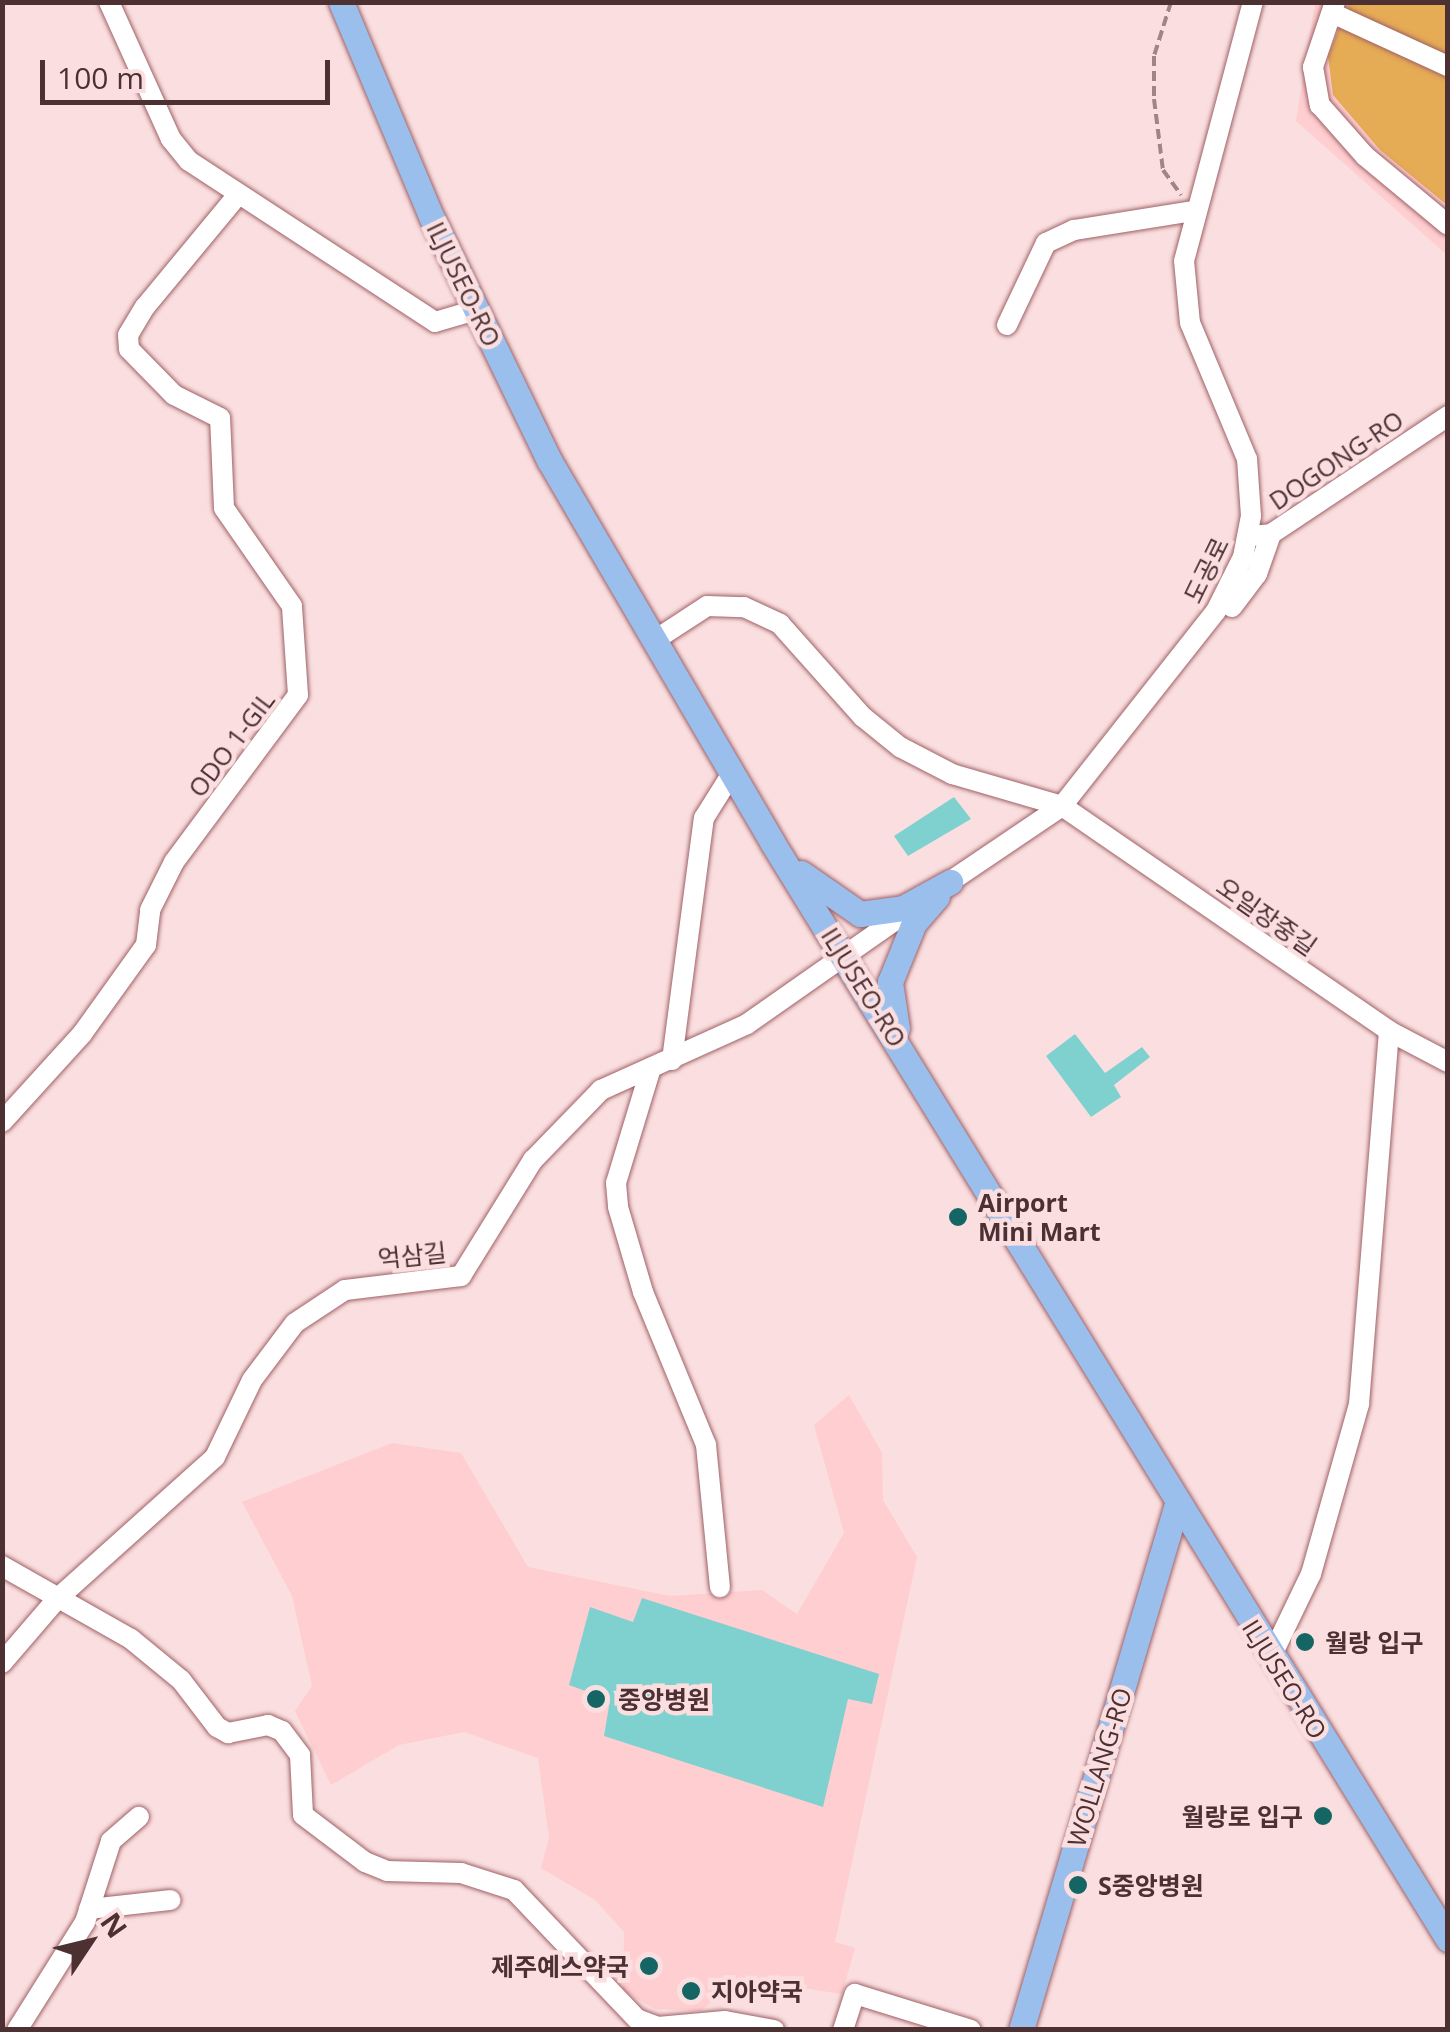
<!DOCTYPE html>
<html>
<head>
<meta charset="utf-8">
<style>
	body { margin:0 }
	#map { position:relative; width:1450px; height:2032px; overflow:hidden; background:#fbdfe0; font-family:"Open Sans","Noto Sans KR",sans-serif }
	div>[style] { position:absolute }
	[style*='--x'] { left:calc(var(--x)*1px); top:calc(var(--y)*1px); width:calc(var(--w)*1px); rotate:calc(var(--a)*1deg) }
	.built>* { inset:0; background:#feced1 }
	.green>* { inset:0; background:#e5ab55 }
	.building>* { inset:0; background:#7fd1d0 }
	.path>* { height:4px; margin-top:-2px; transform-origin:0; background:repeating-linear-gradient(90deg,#a18586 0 10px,transparent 0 15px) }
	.roads { filter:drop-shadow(0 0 2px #9f6166) drop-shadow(0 0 2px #9f6166) }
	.minor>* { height:20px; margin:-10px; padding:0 10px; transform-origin:10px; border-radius:10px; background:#fff }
	.major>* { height:25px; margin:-12.5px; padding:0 12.5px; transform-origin:12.5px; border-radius:12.5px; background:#9abfec }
	.dots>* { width:28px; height:28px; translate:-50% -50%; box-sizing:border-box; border:5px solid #fbdfe0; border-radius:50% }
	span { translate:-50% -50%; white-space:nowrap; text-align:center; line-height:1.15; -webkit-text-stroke:9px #fbdfe0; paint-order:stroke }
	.street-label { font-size:25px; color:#4c3032 }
	.poi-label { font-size:25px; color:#4c3032; font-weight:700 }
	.left { translate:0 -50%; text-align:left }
	.right { translate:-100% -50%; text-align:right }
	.frame { position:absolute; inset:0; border:5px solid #4c3032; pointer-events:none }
	.north { position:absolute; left:40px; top:1892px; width:100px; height:100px; -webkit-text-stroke:8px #fbdfe0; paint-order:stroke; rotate:55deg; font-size:28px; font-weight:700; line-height:40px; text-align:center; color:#4c3032 }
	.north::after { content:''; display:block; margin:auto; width:35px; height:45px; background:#4c3032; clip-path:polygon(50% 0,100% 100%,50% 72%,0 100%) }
	.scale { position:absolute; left:40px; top:60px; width:290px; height:45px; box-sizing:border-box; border:5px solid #4c3032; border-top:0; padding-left:12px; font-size:30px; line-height:35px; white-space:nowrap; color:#4c3032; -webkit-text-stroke:8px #fbdfe0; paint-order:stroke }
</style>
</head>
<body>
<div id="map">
	<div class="built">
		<i style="clip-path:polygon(1315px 3px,1447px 3px,1447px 255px,1296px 121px)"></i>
		<i style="clip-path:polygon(849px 1395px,882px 1453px,883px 1500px,917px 1557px,835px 1942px,855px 1948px,842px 1994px,741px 1979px,700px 2011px,655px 2009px,623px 1991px,624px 1932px,595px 1900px,541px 1868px,549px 1838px,538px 1758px,464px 1732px,399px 1745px,331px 1785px,295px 1711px,312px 1686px,292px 1596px,242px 1502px,392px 1443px,461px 1453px,528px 1567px,670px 1596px,762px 1590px,797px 1614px,844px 1533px,814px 1425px)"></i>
	</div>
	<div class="green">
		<i style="clip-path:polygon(1349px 3px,1447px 3px,1447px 205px,1380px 150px,1333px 95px,1328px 56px)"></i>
	</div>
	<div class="building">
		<i style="clip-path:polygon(954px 797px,971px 819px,908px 856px,894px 836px)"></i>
		<i style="clip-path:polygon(1075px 1034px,1105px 1073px,1142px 1047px,1150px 1057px,1114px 1085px,1121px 1097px,1091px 1117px,1046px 1056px)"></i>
		<i style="clip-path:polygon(642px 1598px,879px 1674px,872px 1704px,848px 1699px,823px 1807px,604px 1736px,610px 1700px,569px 1685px,590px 1607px,633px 1622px)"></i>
	</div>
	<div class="path">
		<i style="--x:1171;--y:2;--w:57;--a:107.5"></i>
		<i style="--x:1154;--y:56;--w:43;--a:90"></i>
		<i style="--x:1154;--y:99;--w:72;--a:82.8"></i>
		<i style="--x:1163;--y:170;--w:31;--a:54"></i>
	</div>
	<div class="roads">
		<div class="minor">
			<i style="--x:109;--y:2;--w:150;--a:65.7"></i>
			<i style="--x:171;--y:139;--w:28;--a:51"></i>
			<i style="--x:189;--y:161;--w:294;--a:33.2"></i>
			<i style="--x:435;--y:322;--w:43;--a:-16.3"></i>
			<i style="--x:1335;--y:2;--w:69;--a:108.7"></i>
			<i style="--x:1313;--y:67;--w:39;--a:80"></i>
			<i style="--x:1320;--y:105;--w:68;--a:48.6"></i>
			<i style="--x:1365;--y:156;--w:108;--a:39.7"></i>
			<i style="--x:1332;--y:13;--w:128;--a:24.6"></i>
			<i style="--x:1007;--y:325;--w:91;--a:-64.6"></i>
			<i style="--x:1046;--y:243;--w:31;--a:-25"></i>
			<i style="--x:1074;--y:230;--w:121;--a:-9.1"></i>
			<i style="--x:1250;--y:536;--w:21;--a:-5"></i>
			<i style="--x:1271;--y:534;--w:213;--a:-33.7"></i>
			<i style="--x:1232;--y:607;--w:41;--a:-52.9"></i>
			<i style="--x:1257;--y:574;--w:42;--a:-70.7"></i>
			<i style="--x:655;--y:640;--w:62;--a:-33.2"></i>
			<i style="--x:707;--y:606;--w:37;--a:2"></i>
			<i style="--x:744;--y:607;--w:40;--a:25"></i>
			<i style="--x:780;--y:624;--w:125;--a:48.3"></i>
			<i style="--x:863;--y:717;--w:48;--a:39"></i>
			<i style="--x:900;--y:747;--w:59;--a:27.4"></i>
			<i style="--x:952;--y:774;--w:115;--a:16.2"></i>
			<i style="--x:1062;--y:806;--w:397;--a:34.5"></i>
			<i style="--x:1389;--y:1031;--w:67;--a:27.7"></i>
			<i style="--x:939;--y:889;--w:148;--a:-34"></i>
			<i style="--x:1062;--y:806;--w:248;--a:-51.7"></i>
			<i style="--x:1216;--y:611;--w:60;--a:-63.4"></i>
			<i style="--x:1243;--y:557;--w:42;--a:-79"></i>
			<i style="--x:1251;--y:516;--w:57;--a:-94"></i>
			<i style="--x:1247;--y:459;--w:147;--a:-112.7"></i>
			<i style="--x:1190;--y:323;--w:62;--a:-95.5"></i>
			<i style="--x:1184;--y:261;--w:268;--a:-75.1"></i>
			<i style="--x:672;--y:1060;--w:244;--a:-82.5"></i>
			<i style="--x:704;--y:818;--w:51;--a:-57.9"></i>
			<i style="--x:650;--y:1071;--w:117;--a:106.9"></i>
			<i style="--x:616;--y:1183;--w:24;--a:85"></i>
			<i style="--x:618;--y:1207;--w:89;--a:73.6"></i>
			<i style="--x:643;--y:1292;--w:165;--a:67.6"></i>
			<i style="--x:706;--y:1445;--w:143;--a:84.4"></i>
			<i style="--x:2;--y:1122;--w:119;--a:-47.7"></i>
			<i style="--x:82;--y:1034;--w:110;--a:-54.3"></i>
			<i style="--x:146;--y:945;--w:35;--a:-83"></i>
			<i style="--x:150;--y:910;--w:54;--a:-63.4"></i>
			<i style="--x:174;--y:862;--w:208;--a:-53.4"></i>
			<i style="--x:298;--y:695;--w:89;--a:-93.9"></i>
			<i style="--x:292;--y:606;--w:119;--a:-124.8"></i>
			<i style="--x:224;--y:508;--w:90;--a:-92.5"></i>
			<i style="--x:220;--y:418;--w:51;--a:-153.4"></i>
			<i style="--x:174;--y:395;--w:64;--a:-134.4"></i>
			<i style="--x:129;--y:349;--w:14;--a:-94"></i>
			<i style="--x:128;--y:335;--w:33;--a:-59"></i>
			<i style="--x:145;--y:307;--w:143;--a:-50.4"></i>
			<i style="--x:2;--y:1566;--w:148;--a:29.5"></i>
			<i style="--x:131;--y:1639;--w:65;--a:39.4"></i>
			<i style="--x:181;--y:1680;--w:59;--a:52.5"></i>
			<i style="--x:217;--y:1727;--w:13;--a:29"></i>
			<i style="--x:228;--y:1733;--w:41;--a:-11.3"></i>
			<i style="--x:268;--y:1725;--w:15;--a:23"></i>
			<i style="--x:282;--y:1731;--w:30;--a:53"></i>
			<i style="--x:300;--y:1755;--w:60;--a:87.1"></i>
			<i style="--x:303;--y:1815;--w:78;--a:37.2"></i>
			<i style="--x:365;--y:1862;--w:24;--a:22"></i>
			<i style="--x:387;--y:1871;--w:74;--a:1.5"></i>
			<i style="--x:461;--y:1873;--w:56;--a:17.8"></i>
			<i style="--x:514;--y:1890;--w:178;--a:46.4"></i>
			<i style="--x:637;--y:2019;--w:22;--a:21"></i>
			<i style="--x:658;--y:2027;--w:67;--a:-5.1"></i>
			<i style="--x:725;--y:2021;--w:50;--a:10.4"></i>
			<i style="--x:1271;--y:1657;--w:92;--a:-64.3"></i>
			<i style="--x:1311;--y:1574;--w:177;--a:-74.2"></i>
			<i style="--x:1359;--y:1404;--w:374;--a:-85.4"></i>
			<i style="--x:2;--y:1663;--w:84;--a:-49.3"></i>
			<i style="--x:57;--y:1599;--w:212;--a:-41.9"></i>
			<i style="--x:215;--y:1457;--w:85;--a:-64.3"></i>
			<i style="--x:252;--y:1380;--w:71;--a:-53"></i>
			<i style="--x:295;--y:1323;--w:60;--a:-33.4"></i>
			<i style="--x:345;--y:1290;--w:117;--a:-6.9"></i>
			<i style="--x:461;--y:1276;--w:137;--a:-58.2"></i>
			<i style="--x:533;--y:1160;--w:98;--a:-45.8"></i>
			<i style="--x:601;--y:1090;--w:160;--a:-24.3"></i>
			<i style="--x:747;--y:1024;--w:200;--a:-35"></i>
			<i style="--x:89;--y:1909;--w:82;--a:-6.3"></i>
			<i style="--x:17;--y:2030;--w:128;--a:-57.8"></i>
			<i style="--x:85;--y:1922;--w:85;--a:-72.2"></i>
			<i style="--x:111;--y:1841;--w:37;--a:-41"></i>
			<i style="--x:843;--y:2030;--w:38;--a:-72"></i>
			<i style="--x:855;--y:1994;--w:121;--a:17.2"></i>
		</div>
		<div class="major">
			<i style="--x:341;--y:2;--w:234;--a:67.2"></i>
			<i style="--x:432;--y:218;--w:269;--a:64.2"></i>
			<i style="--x:549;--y:460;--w:442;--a:59.7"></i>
			<i style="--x:772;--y:842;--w:1289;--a:58.36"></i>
			<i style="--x:801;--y:873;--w:72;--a:34.8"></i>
			<i style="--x:860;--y:914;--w:43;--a:-7.9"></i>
			<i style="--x:903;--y:908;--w:54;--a:-29"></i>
			<i style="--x:897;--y:1028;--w:47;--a:-98.7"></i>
			<i style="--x:890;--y:982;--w:64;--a:-67.9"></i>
			<i style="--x:914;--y:923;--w:35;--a:-49"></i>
			<i style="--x:1021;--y:2030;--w:549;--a:-73.48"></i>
		</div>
	</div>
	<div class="dots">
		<i style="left:958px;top:1217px;background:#166565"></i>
		<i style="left:1305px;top:1642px;background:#166565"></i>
		<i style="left:596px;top:1699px;background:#166565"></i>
		<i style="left:1323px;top:1816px;background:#166565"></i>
		<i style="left:1078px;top:1885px;background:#166565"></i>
		<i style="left:649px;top:1966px;background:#166565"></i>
		<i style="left:691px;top:1991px;background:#166565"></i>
	</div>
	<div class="street-label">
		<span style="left:464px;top:284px;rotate:64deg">ILJUSEO-RO</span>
		<span style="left:1336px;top:460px;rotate:-34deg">DOGONG-RO</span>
		<span style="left:1206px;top:570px;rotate:-64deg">도공로</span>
		<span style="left:231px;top:744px;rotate:-53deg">ODO 1-GIL</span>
		<span style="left:1267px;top:916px;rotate:35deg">오일장중길</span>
		<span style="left:864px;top:987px;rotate:58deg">ILJUSEO-RO</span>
		<span style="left:412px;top:1255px;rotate:-6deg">억삼길</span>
		<span style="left:1285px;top:1679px;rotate:58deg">ILJUSEO-RO</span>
		<span style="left:1099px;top:1767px;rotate:-73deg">WOLLANG-RO</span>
	</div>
	<div class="poi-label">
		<span class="left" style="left:978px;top:1217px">Airport<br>Mini Mart</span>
		<span class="left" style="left:1325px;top:1642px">월랑 입구</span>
		<span class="left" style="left:618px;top:1699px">중앙병원</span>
		<span class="right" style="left:1303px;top:1816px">월랑로 입구</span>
		<span class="left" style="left:1098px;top:1885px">S중앙병원</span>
		<span class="right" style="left:629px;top:1966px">제주예스약국</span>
		<span class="left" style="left:711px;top:1991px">지아약국</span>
	</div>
	<div class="frame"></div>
	<div class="north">N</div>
	<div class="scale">100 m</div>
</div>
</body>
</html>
